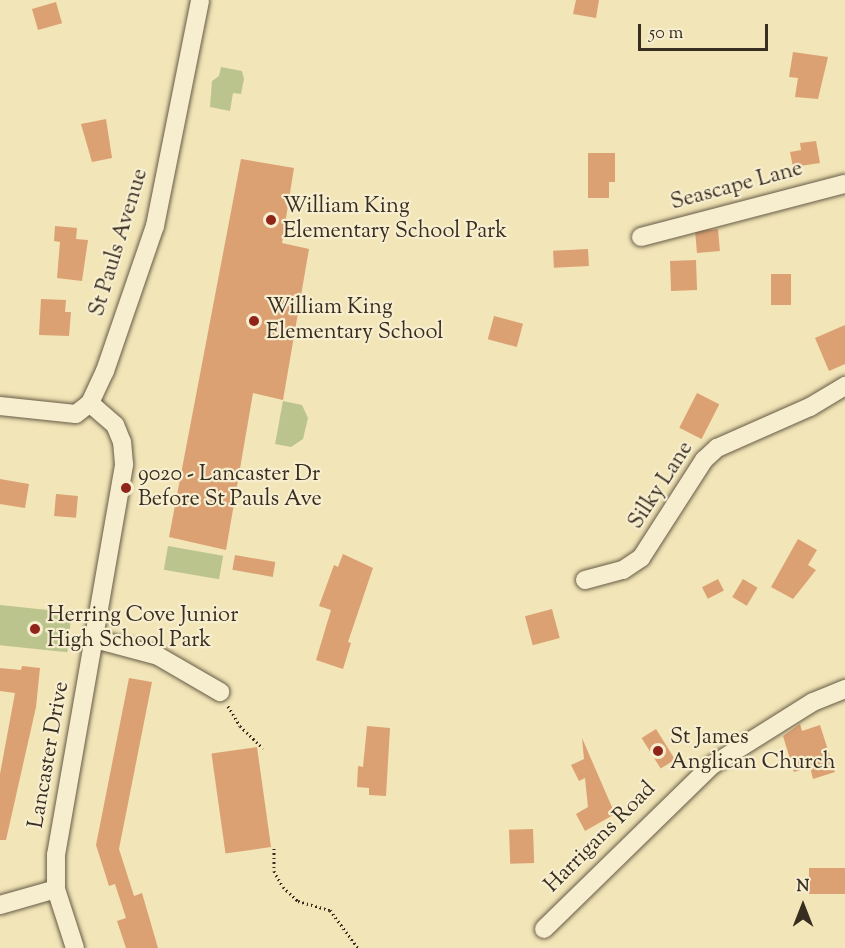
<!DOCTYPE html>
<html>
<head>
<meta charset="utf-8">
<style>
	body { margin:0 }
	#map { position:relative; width:845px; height:948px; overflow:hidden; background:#f2e5b7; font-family:"Sorts Mill Goudy",serif }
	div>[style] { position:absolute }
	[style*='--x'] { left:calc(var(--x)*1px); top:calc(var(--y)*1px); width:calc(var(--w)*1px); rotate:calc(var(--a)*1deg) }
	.green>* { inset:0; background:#bcc48d; transform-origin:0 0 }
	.building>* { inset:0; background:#dba173; transform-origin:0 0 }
	.path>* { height:3px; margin-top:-1.5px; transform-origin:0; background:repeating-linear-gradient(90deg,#382d21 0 1.5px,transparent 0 4.5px) }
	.roads { filter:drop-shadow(0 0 2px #665b46) drop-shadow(0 0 2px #665b46) }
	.minor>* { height:18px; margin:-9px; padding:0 9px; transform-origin:9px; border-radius:9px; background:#f7eed0 }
	.dots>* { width:16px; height:16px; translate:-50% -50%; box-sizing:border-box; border:3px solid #f7eed0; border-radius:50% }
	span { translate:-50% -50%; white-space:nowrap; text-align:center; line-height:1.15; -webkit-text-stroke:4.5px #f7eed0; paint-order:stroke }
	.street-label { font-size:22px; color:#382d21 }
	.poi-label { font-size:22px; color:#382d21 }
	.left { translate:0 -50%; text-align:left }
	.north { position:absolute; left:773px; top:876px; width:60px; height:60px; -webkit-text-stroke:4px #f7eed0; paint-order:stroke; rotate:0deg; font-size:16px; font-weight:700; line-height:24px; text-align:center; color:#382d21 }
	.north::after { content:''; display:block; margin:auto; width:21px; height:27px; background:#382d21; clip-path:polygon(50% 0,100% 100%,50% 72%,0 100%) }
	.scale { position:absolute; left:638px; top:24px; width:130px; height:27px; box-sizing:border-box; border:3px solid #382d21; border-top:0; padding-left:8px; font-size:18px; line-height:21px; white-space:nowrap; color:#382d21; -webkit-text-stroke:4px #f7eed0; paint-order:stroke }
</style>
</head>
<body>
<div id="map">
	<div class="green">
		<i style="clip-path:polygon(221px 67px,242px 71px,244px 79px,241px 94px,233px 93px,230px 111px,210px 107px,212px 81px,219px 76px)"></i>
		<i style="clip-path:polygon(283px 401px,302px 405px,308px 418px,303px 439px,291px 447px,275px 444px)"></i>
		<i style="left:168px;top:546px;width:56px;height:24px;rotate:10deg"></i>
		<i style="left:0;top:605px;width:72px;height:40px;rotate:6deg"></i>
	</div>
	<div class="building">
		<i style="clip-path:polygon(576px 0,599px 0,596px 18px,573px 14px)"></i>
		<i style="left:56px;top:2px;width:22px;height:25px;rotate:74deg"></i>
		<i style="clip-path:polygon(793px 52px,828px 57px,818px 99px,795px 97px,798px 78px,789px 77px)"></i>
		<i style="clip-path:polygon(106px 119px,112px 158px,92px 162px,81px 124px)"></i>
		<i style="clip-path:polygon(816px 141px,820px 163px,793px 167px,790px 152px,801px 150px,800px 143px)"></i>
		<i style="clip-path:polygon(588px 153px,615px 153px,615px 182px,609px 182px,609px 198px,588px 198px)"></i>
		<i style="clip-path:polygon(241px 159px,294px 168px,282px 243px,309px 249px,283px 400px,253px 393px,226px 550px,169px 537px)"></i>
		<i style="clip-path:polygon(55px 226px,77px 228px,76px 239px,88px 240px,82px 281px,57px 278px,60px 242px,54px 241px)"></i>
		<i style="left:718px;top:229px;width:22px;height:23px;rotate:85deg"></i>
		<i style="left:588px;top:249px;width:17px;height:35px;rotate:87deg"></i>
		<i style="left:696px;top:260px;width:30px;height:26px;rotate:88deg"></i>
		<i style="left:771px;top:274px;width:20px;height:31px"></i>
		<i style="clip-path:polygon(41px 299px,66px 300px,65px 312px,71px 312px,69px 336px,39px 335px)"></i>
		<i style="left:494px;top:316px;width:30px;height:24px;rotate:15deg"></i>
		<i style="clip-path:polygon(845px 325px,845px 364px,829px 371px,815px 338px)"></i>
		<i style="left:697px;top:393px;width:25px;height:39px;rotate:27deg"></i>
		<i style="clip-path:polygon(0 479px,29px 484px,25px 508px,0 504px)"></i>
		<i style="left:56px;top:494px;width:22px;height:22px;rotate:5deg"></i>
		<i style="clip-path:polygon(798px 539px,817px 550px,808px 565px,816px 570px,793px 599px,771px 587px)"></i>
		<i style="clip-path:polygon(343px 554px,373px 568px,348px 642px,351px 643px,343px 669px,316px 660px,331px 610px,319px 606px,334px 565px,338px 567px)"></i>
		<i style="left:235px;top:555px;width:41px;height:15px;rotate:10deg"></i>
		<i style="left:718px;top:579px;width:13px;height:18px;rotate:63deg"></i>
		<i style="left:743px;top:579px;width:17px;height:21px;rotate:31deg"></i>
		<i style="left:552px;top:609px;width:30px;height:28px;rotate:75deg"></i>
		<i style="clip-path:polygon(22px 666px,40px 668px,36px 707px,6px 840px,0 840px,0 774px,15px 693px,0 691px,0 668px,21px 670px)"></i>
		<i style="clip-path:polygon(129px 678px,152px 682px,119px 849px,134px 896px,142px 893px,158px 948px,126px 948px,117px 921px,126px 918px,115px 884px,109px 886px,96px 845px)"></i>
		<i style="clip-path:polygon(800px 724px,802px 731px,820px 725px,835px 772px,813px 779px,810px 767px,794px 772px,783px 736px)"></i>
		<i style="clip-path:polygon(367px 726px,390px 728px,386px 796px,369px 795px,369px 788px,357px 787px,358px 766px,363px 767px)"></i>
		<i style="left:656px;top:729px;width:36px;height:17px;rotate:58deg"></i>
		<i style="clip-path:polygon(582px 738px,615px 814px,585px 831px,576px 814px,588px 807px,585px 778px,579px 781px,571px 765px,584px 759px)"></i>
		<i style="left:257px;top:747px;width:101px;height:46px;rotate:82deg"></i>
		<i style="left:533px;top:829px;width:34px;height:24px;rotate:88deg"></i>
		<i style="left:809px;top:868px;width:36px;height:26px"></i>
	</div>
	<div class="path">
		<i style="--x:228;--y:706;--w:23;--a:59"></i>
		<i style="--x:240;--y:726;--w:32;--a:44"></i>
		<i style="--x:274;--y:848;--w:23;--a:90"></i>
		<i style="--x:274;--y:871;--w:18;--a:61"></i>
		<i style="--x:283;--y:887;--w:21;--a:43"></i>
		<i style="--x:298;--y:901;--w:33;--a:16"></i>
		<i style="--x:330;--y:910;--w:47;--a:53.6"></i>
	</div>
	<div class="roads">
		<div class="minor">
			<i style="--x:641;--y:237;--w:211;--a:-14.6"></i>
			<i style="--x:0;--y:406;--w:76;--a:6"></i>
			<i style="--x:76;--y:414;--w:18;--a:-38"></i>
			<i style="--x:90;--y:403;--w:35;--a:-65"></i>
			<i style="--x:105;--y:371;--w:153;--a:-71"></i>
			<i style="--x:155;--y:226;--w:230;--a:-78.7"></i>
			<i style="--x:585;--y:580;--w:39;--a:-15"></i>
			<i style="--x:623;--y:570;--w:22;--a:-34"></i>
			<i style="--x:641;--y:558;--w:117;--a:-57.3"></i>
			<i style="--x:704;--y:460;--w:18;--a:-43"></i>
			<i style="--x:717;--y:448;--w:102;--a:-23.8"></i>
			<i style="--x:810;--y:407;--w:41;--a:-31"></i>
			<i style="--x:95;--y:639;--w:65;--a:15.1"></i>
			<i style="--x:158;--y:656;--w:72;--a:30.1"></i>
			<i style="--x:0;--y:905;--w:58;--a:-15.9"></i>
			<i style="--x:544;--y:929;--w:233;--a:-44.3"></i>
			<i style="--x:711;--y:766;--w:120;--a:-32.1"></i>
			<i style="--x:813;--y:702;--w:35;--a:-22"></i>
			<i style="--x:75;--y:948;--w:62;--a:-107.9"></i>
			<i style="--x:56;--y:889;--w:34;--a:-90"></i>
			<i style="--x:56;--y:855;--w:397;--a:-80.1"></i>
			<i style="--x:124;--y:464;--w:22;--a:-95"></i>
			<i style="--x:122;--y:442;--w:18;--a:-112"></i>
			<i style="--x:115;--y:425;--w:33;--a:-139"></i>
		</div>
	</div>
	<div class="dots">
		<i style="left:271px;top:220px;background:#8f2418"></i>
		<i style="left:254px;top:321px;background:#8f2418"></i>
		<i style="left:126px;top:488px;background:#8f2418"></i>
		<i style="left:35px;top:629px;background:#8f2418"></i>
		<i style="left:658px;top:751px;background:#8f2418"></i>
	</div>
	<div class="street-label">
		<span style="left:737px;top:187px;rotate:-15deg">Seascape Lane</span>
		<span style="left:120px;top:243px;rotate:-73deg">St Pauls Avenue</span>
		<span style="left:662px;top:486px;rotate:-57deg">Silky Lane</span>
		<span style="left:50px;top:755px;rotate:-80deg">Lancaster Drive</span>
		<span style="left:601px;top:838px;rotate:-45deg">Harrigans Road</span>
	</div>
	<div class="poi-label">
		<span class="left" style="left:283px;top:220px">William King<br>Elementary School Park</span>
		<span class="left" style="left:266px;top:321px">William King<br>Elementary School</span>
		<span class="left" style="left:138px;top:488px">9020 - Lancaster Dr<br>Before St Pauls Ave</span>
		<span class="left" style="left:47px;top:629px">Herring Cove Junior<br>High School Park</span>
		<span class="left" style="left:670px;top:751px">St James<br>Anglican Church</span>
	</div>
	<div class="north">N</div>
	<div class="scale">50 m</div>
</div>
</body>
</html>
